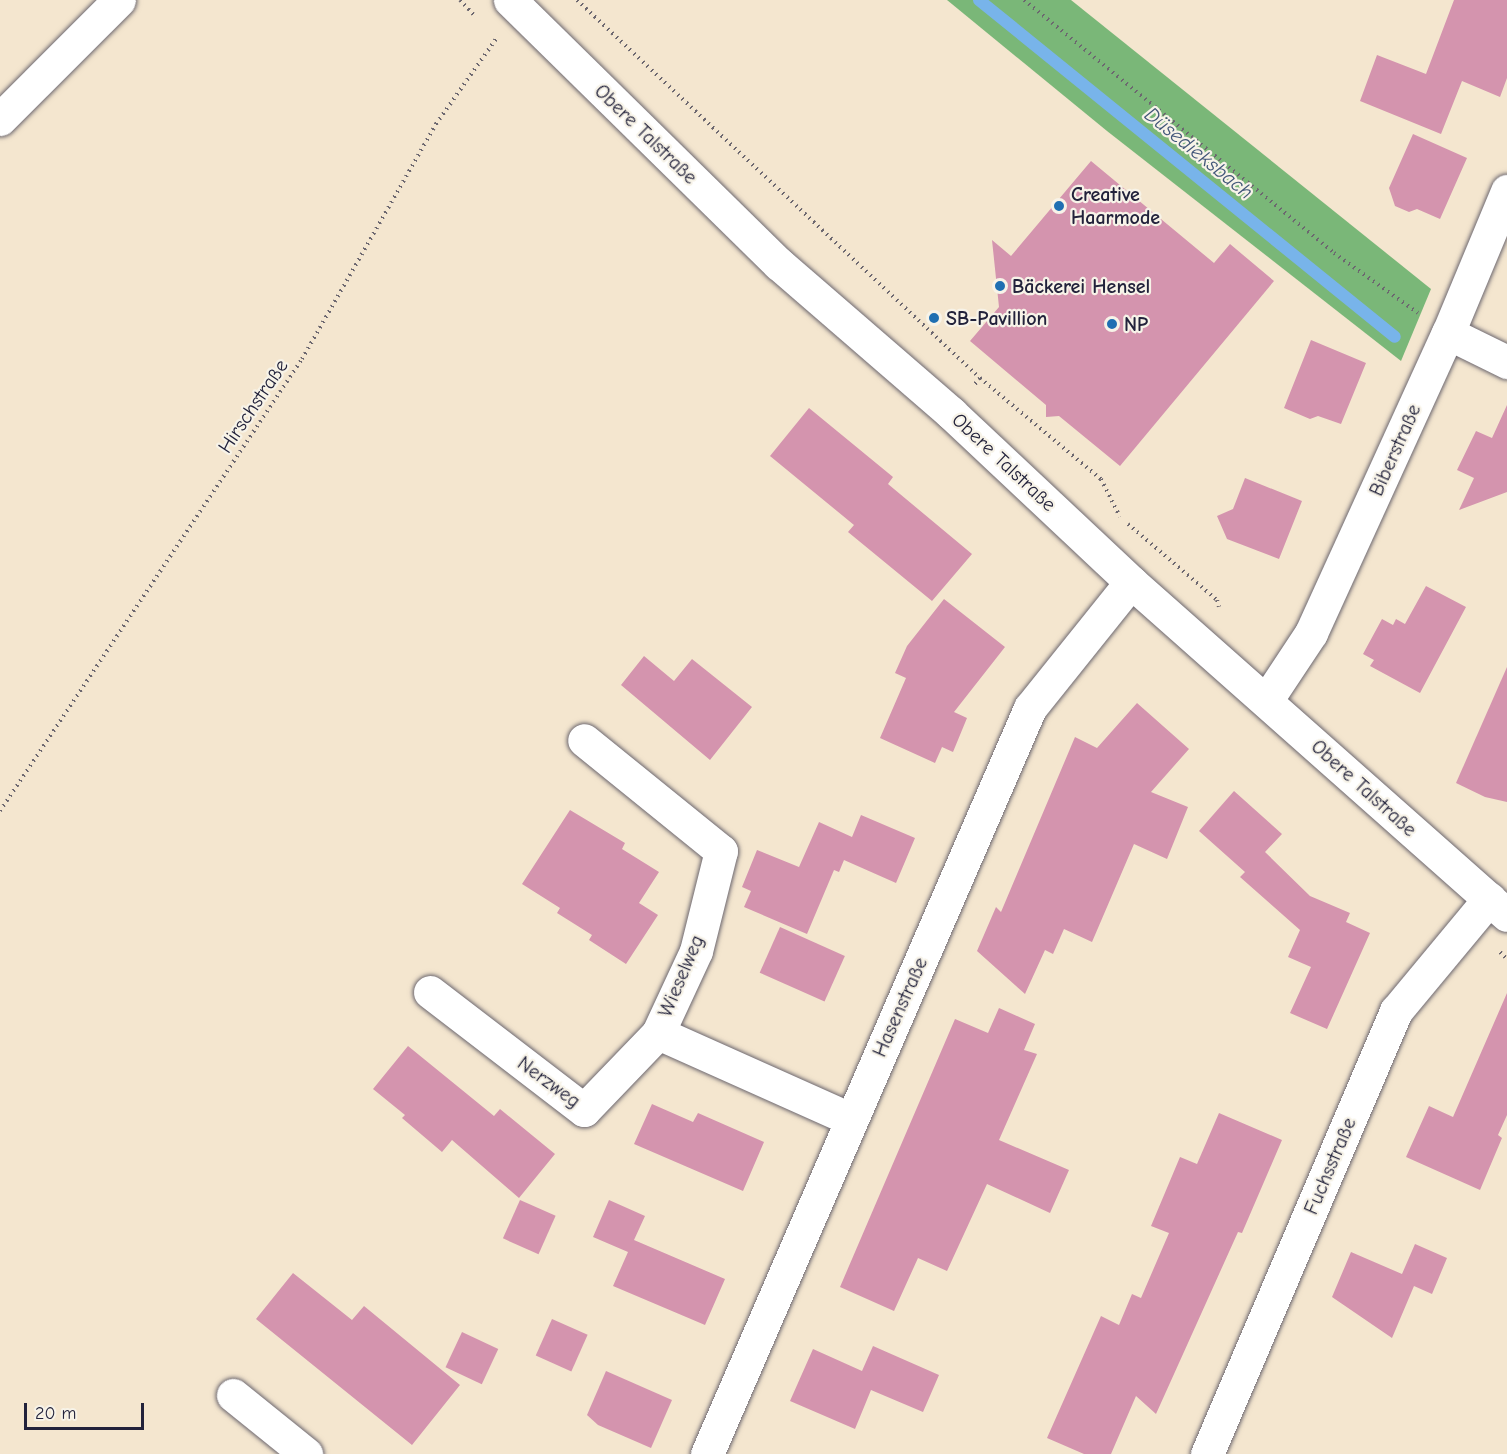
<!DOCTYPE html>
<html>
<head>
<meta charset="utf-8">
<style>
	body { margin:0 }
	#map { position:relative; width:1507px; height:1454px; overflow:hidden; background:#f4e6cf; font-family:"Comic Neue",sans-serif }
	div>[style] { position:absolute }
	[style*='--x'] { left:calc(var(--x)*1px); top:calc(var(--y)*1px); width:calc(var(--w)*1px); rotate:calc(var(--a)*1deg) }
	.forest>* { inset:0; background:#7ab778 }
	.stream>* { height:12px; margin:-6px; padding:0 6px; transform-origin:6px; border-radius:6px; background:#78b4ea }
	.building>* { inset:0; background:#d494ae; transform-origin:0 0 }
	.path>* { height:4px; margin-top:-2px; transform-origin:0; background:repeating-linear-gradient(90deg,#6c676f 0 1.5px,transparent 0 6px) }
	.roads { filter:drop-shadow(0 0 2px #6c676f) drop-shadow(0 0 2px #6c676f) }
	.minor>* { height:33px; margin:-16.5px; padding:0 16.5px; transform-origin:16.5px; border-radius:16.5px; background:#fff }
	.dots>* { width:16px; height:16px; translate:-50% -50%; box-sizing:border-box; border:3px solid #f7f3e8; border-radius:50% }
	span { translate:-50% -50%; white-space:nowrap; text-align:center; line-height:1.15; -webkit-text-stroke:4.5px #f7f3e8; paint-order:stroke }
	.street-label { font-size:20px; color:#22223b }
	.poi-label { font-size:20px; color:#22223b; font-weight:700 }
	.left { translate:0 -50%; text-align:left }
	.water-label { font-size:21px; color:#405578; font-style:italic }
	.scale { position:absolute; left:24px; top:1403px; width:120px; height:27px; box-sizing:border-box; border:3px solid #22223b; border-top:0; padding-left:8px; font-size:18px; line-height:21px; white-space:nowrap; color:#22223b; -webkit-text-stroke:4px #f7f3e8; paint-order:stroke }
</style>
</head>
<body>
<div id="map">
	<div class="forest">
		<i style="clip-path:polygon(947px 0,1071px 0,1431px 289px,1401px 361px,1107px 131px)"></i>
	</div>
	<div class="stream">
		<i style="--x:979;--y:0;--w:535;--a:39.01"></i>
	</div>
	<div class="building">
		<i style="clip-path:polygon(1454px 0,1507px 0,1507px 78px,1500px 97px,1462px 81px,1441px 134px,1360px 101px,1377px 55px,1426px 74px)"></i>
		<i style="clip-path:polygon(1413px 134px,1467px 158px,1440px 219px,1417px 209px,1409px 212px,1395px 206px,1389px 188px)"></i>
		<i style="clip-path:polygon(1091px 161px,1214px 263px,1230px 244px,1274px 281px,1120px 466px,1059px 416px,1046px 417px,1046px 405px,970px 341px,999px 307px,992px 240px,1011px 256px)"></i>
		<i style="clip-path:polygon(1311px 340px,1366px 363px,1341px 424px,1318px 416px,1310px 419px,1284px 408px)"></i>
		<i style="clip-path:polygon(1507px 405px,1507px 492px,1459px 510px,1474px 478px,1457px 470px,1476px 431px,1492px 438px)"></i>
		<i style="clip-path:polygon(809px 408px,893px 477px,888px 484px,972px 554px,932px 601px,848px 532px,854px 525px,770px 456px)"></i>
		<i style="clip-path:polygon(1245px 478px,1302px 501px,1279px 559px,1227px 539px,1217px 516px,1233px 509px)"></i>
		<i style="clip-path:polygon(1426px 586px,1466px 607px,1420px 693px,1370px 666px,1374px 660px,1363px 654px,1382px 619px,1393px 625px,1396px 619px,1405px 624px)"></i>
		<i style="clip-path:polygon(944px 599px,1005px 647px,954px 712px,967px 718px,953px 752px,942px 747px,935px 763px,880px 738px,906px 678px,895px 673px,907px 646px)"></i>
		<i style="clip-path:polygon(644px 656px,674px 681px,692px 659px,752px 707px,710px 760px,621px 685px)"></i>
		<i style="clip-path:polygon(1507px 667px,1507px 802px,1485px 797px,1456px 783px)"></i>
		<i style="clip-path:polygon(1137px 703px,1189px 749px,1151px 792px,1188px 807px,1167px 859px,1134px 844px,1092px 942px,1064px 929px,1053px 954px,1045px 950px,1025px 994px,977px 951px,996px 907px,1001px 912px,1075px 737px,1097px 748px)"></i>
		<i style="clip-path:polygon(1234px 791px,1282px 834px,1265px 852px,1310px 896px,1350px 913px,1346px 922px,1370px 933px,1327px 1029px,1290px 1013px,1311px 967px,1288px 957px,1300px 930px,1240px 877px,1245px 872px,1199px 831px)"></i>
		<i style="clip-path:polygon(570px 810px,625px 843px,622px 849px,659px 872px,639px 903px,658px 915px,626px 964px,589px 940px,592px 935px,557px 913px,560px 908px,522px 884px)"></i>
		<i style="clip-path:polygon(861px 815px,915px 838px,896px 883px,844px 860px,839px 872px,834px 870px,807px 934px,744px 907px,751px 891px,742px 887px,757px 850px,799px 867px,819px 822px,852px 837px)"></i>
		<i style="left:780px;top:927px;width:71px;height:50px;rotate:24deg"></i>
		<i style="clip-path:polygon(1507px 993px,1507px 1115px,1498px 1135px,1502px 1138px,1480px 1190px,1406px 1157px,1429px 1106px,1453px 1117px)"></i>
		<i style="clip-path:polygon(999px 1008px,1035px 1024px,1024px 1050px,1037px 1054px,999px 1140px,1069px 1170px,1050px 1213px,987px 1184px,947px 1271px,918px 1258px,894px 1311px,840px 1287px,955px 1019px,988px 1033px)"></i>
		<i style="clip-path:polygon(408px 1046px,494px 1116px,500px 1109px,555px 1154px,519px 1198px,452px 1140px,442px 1152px,402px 1118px,405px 1115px,373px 1089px)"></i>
		<i style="clip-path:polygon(652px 1104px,693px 1122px,698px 1113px,764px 1142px,743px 1191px,634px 1144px)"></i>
		<i style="clip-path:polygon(1219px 1113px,1282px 1140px,1242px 1233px,1238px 1232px,1156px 1414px,1136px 1396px,1111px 1454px,1084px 1454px,1047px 1438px,1101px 1316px,1119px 1325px,1132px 1294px,1141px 1298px,1169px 1233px,1151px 1226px,1180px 1157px,1197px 1164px)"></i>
		<i style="left:520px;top:1200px;width:39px;height:42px;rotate:24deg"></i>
		<i style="clip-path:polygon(609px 1200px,645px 1216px,634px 1240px,725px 1279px,705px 1325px,613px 1286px,628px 1252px,593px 1237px)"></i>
		<i style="clip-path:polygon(1415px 1244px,1447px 1258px,1432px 1294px,1414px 1286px,1392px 1338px,1332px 1297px,1351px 1252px,1402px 1274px)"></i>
		<i style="clip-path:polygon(293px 1273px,352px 1320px,364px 1306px,460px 1385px,412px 1445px,256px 1319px)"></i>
		<i style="left:552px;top:1319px;width:39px;height:40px;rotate:24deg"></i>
		<i style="left:462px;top:1332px;width:40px;height:39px;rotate:25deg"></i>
		<i style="clip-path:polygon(873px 1346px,939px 1375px,923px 1412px,871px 1390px,855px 1429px,790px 1401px,813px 1349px,862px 1371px)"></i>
		<i style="clip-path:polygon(606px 1371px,672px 1400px,651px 1448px,598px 1425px,587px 1415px)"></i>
	</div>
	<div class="path">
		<i style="--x:460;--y:0;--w:23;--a:47"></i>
		<i style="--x:577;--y:0;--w:553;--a:43.17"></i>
		<i style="--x:980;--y:378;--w:8;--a:130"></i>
		<i style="--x:1024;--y:0;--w:400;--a:39.2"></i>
		<i style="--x:1334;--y:253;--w:103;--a:35.5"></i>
		<i style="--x:980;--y:378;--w:158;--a:39.9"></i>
		<i style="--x:1101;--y:479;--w:42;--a:63.4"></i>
		<i style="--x:1128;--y:524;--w:117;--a:40.5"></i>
		<i style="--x:1217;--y:600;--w:7;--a:74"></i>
		<i style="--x:0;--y:811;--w:544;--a:-56.25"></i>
		<i style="--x:302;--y:359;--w:271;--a:-60.3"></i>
		<i style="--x:436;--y:124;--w:104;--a:-54.8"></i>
		<i style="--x:1500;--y:952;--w:10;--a:45"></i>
	</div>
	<div class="roads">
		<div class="minor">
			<i style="--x:510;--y:0;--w:377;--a:44.5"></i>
			<i style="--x:779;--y:264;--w:228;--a:40.9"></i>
			<i style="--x:951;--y:413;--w:247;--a:43.2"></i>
			<i style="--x:1131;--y:582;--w:502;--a:41.53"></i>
			<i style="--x:0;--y:119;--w:168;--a:-45"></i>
			<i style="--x:1448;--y:333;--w:66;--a:26.2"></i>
			<i style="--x:1266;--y:701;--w:82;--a:-56.5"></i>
			<i style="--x:1311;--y:633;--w:330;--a:-65.5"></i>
			<i style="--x:1448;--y:333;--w:154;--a:-67.4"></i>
			<i style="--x:430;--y:992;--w:194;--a:37.5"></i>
			<i style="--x:584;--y:1110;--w:107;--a:-46.1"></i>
			<i style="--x:658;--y:1033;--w:90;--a:-65.1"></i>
			<i style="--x:696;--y:951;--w:103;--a:-76"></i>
			<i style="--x:721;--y:851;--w:176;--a:-141"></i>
			<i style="--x:658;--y:1033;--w:210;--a:24.1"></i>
			<i style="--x:233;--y:1395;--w:94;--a:38.9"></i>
			<i style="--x:707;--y:1454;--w:813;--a:-66.59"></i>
			<i style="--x:1030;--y:708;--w:161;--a:-51.3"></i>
			<i style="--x:1207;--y:1454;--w:482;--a:-66.9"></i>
			<i style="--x:1396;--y:1011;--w:146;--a:-50.3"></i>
		</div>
	</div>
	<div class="dots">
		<i style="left:1059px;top:206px;background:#1f6fb2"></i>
		<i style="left:1000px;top:286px;background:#1f6fb2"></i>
		<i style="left:934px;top:318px;background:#1f6fb2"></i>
		<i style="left:1112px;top:324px;background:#1f6fb2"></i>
	</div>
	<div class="street-label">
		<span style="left:646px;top:134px;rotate:44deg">Obere Talstraße</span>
		<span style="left:253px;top:406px;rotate:-56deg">Hirschstraße</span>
		<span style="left:1395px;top:450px;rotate:-66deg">Biberstraße</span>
		<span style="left:1004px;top:462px;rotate:43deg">Obere Talstraße</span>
		<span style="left:1364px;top:788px;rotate:42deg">Obere Talstraße</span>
		<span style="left:681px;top:976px;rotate:-67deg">Wieselweg</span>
		<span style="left:900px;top:1007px;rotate:-66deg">Hasenstraße</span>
		<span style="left:549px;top:1082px;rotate:36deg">Nerzweg</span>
		<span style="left:1330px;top:1166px;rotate:-67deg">Fuchsstraße</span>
	</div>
	<div class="poi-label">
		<span class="left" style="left:1071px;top:206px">Creative<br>Haarmode</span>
		<span class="left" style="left:1012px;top:286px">Bäckerei Hensel</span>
		<span class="left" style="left:946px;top:318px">SB-Pavillion</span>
		<span class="left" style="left:1124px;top:324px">NP</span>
	</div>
	<div class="water-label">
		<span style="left:1199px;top:153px;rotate:39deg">Düsedieksbach</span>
	</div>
	<div class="scale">20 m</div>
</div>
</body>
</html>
